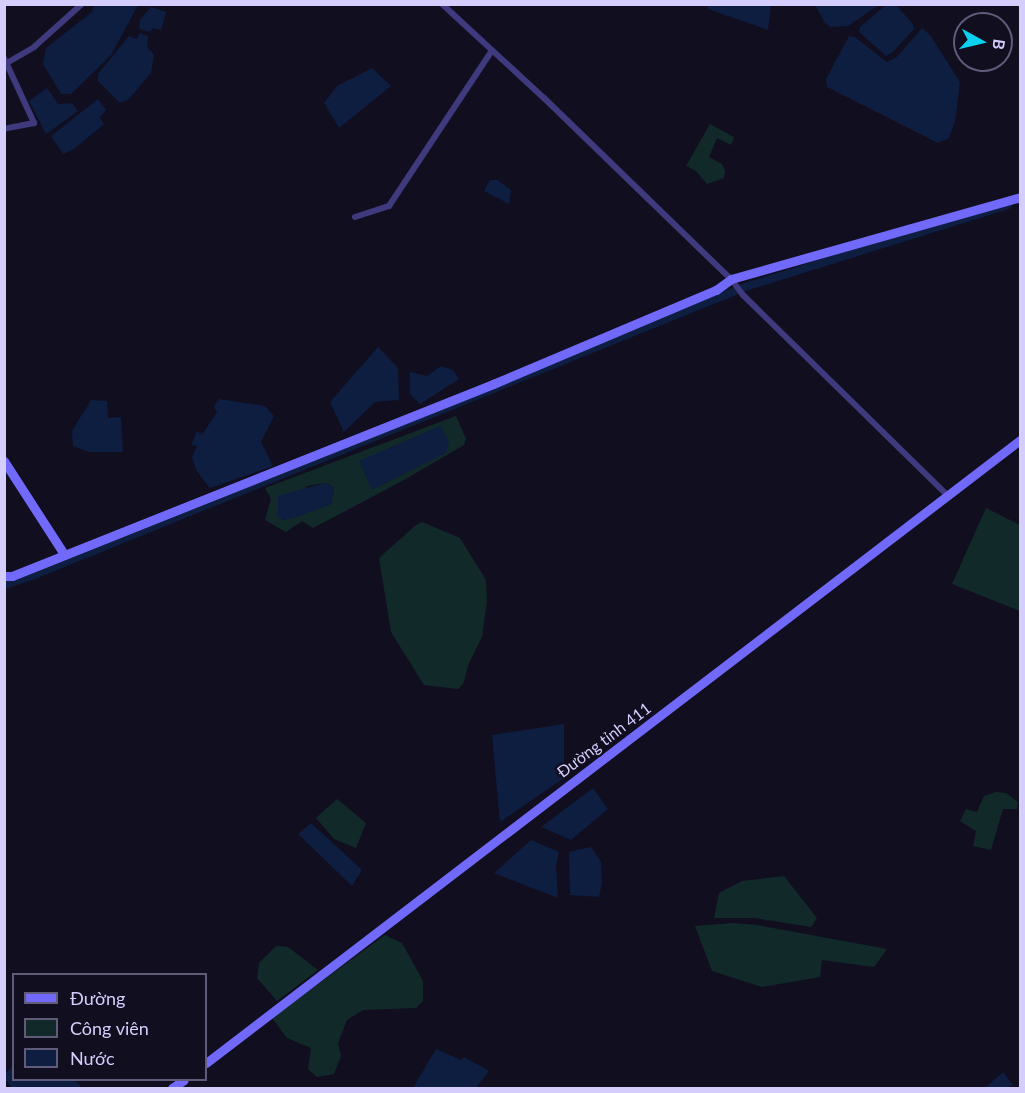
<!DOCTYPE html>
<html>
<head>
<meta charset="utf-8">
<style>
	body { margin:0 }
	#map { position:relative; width:1025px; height:1093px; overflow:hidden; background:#110e20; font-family:Lato,sans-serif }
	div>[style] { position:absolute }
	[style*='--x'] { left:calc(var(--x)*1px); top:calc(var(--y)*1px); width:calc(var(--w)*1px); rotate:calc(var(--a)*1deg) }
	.green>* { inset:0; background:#112a29 }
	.water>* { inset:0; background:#0d1e40 }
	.canal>* { height:8px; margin:-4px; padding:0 4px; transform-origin:4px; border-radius:4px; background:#0d1e40 }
	.street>* { height:6px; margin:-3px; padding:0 3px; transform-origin:3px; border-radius:3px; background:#3f3a7d }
	.secondary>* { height:9px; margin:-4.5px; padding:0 4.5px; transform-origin:4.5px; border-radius:4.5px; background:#7169f9 }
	span { translate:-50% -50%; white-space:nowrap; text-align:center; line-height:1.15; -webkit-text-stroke:4.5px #110e20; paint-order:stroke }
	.street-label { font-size:16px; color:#d5cefd }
	.frame { position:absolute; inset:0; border:6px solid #d5cefd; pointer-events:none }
	.legend { position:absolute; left:12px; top:973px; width:195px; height:108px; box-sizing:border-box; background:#110e20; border:2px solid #5f5b78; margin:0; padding:8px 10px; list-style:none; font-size:18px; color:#d5cefd }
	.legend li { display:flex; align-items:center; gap:12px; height:30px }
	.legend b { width:30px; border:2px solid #5f5b78 }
	.north { position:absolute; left:953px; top:12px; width:60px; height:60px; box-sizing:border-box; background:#110e20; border:2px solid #5f5b78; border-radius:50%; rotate:98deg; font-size:16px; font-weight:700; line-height:24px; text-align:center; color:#d5cefd }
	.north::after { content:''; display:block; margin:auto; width:21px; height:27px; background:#09d1ef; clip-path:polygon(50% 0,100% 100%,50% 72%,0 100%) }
</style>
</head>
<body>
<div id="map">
	<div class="green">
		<i style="clip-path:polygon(710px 124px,734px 137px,731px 145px,717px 138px,709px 157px,722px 164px,725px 171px,724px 178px,707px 184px,696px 171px,686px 166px)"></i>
		<i style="clip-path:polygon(evenodd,456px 416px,466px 439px,464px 445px,404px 480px,313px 528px,302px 521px,286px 532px,265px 520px,271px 499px,265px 488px,456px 416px,325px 483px,334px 487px,331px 504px,283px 520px,307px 486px,325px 483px)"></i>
		<i style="clip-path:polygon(986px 508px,1020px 525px,1020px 611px,952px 584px)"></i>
		<i style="clip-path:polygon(422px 522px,460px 538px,486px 580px,487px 601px,482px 637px,469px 663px,463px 684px,458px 689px,424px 685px,391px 632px,379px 558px,416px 525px)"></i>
		<i style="clip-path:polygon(996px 792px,1006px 793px,1018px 802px,1017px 809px,1003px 809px,991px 850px,973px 846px,976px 831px,960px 821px,966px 809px,977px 812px,984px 796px)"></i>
		<i style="clip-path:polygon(337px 799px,366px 823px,356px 848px,334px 839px,316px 818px)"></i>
		<i style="clip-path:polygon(784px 876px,817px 918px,811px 927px,755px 918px,714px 918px,719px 893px,742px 881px)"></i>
		<i style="clip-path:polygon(733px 923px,757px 925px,887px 949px,874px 967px,822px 960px,820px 977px,762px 987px,712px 971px,695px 926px)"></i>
		<i style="clip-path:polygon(385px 935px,402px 943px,423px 981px,423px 1001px,416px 1008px,363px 1010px,347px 1020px,338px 1043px,341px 1056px,334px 1074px,317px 1077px,308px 1069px,311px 1048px,287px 1038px,272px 1018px)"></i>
		<i style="clip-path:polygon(276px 946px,288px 947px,318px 970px,277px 1001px,257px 978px,259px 963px)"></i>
	</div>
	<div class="water">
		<i style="clip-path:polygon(94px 5px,138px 5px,111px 55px,71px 94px,61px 94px,43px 64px,46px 48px,92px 12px)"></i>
		<i style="clip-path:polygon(708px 5px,771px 5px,768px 30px,708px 9px)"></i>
		<i style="clip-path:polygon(815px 5px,879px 5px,848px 26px,831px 27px,825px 23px)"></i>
		<i style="clip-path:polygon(886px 5px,896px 5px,913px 24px,914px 29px,893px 52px,886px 56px,859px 32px,860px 27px)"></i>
		<i style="clip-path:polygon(151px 7px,166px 12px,161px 30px,153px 28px,150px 32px,139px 29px,140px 20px)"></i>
		<i style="clip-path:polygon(922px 28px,930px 35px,960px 82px,955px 121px,949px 138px,938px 143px,827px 87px,826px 79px,849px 36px,855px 37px,887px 62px,897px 57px)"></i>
		<i style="clip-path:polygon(140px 33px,148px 36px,147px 47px,154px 55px,151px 73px,129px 99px,120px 103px,98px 81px,98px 74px,129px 36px,136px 39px)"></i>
		<i style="clip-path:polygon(372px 68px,391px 86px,339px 128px,324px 103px,337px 86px)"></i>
		<i style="clip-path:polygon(47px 88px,58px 104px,72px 103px,78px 111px,46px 134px,29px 101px)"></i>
		<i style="clip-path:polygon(98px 99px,106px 110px,100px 117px,104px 124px,74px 149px,63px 154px,51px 136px)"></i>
		<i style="clip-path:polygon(490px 180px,497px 180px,511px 190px,509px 204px,484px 191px)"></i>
		<i style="clip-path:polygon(378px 347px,398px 368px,399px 400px,375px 402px,344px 432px,330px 402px)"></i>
		<i style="clip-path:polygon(441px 366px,453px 370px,459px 379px,420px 404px,410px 394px,410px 372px,427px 376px)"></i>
		<i style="clip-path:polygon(219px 399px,265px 406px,274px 416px,261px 442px,273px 466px,210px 488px,196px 470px,192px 457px,197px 446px,191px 445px,197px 431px,202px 435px,217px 412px,214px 406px)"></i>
		<i style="clip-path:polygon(91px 400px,107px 401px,108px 418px,121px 417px,123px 452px,89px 452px,73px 446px,72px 431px)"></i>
		<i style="clip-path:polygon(440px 426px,449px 441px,446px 453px,372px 490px,359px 461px)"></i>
		<i style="clip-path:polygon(325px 483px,334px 487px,331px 504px,300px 516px,283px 520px,278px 517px,278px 496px)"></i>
		<i style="clip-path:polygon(564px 724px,564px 778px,500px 822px,492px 735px)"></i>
		<i style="clip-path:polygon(593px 788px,608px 809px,571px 840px,541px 827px)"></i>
		<i style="clip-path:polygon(311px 823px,362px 870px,352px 886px,298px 834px)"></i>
		<i style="clip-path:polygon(531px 840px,559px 852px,556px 866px,558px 898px,494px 873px)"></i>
		<i style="clip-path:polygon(591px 847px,601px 862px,602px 883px,599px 897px,570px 895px,569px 852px)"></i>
		<i style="clip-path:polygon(436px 1049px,461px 1060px,464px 1057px,489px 1071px,476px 1088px,413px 1088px)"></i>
		<i style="clip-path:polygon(13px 1066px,14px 1080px,75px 1080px,82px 1088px,12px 1088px,5px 1079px,5px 1074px)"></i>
		<i style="clip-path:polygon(1003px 1072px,1013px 1085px,1008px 1088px,985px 1088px)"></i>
	</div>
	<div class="canal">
		<i style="--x:4;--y:585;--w:32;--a:-18"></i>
		<i style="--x:34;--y:575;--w:767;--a:-22.05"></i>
		<i style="--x:745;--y:287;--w:275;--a:-17.3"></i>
	</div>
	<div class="street">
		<i style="--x:442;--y:4;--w:139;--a:42.7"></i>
		<i style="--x:544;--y:98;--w:260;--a:44.1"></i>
		<i style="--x:731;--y:279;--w:20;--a:53"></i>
		<i style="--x:743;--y:295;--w:287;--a:44.4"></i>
		<i style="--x:4;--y:58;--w:72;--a:65.2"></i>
		<i style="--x:34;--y:123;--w:31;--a:169"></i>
		<i style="--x:5;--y:64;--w:34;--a:-30"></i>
		<i style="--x:34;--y:47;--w:64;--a:-41.9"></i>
		<i style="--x:355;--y:217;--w:36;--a:-18"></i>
		<i style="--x:389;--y:206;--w:185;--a:-56.5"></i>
	</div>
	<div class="secondary">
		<i style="--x:4;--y:461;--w:111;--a:57.2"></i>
		<i style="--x:4;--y:576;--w:8;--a:0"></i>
		<i style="--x:12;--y:576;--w:518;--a:-21.76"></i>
		<i style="--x:493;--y:384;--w:242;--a:-22.9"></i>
		<i style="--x:716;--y:290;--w:19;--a:-36"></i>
		<i style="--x:731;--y:279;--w:300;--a:-15.8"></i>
		<i style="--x:206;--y:1063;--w:1025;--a:-37.43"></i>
		<i style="--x:172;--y:1088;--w:14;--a:-34"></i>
	</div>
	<div class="street-label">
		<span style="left:604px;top:740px;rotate:-37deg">Đường tỉnh 411</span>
	</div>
	<div class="frame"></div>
	<ul class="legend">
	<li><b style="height:8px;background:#7169f9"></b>Đường</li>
	<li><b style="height:16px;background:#112a29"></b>Công viên</li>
	<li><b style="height:16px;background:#0d1e40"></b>Nước</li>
	</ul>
	<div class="north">B</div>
</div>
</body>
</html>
